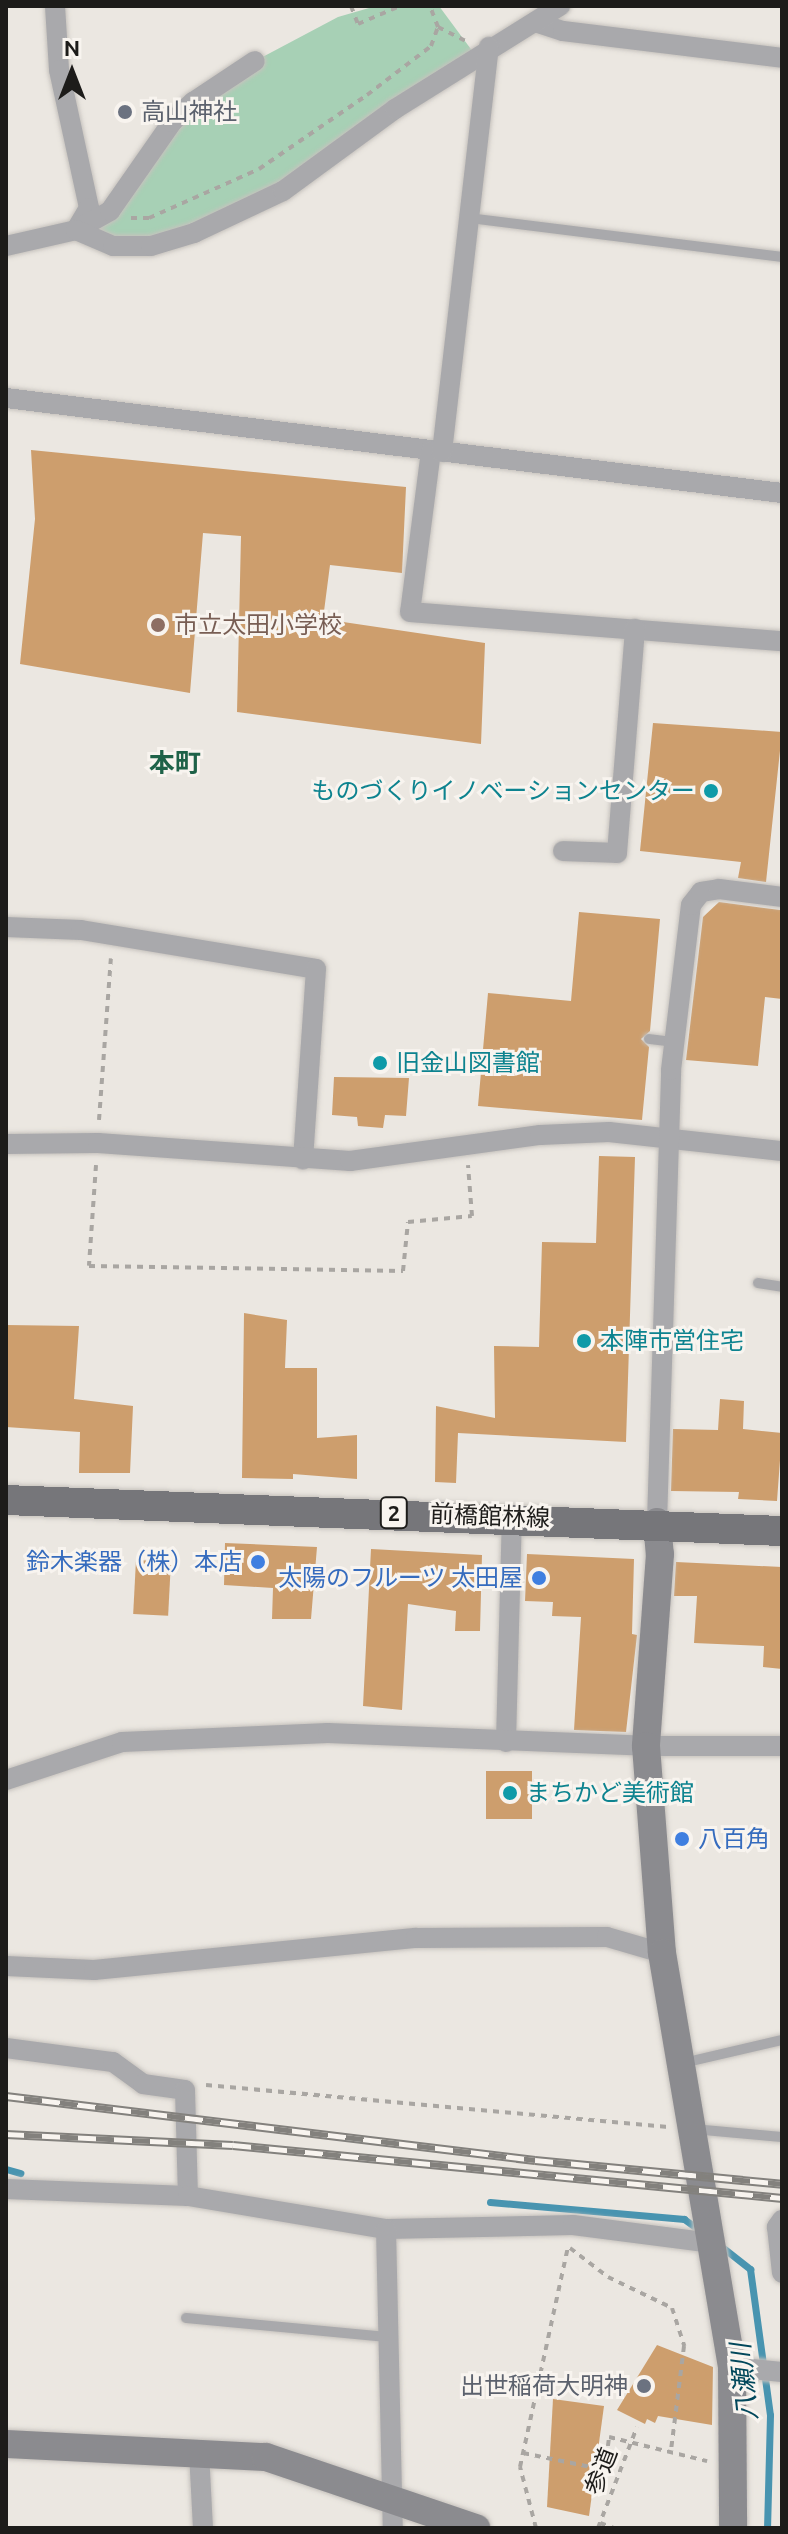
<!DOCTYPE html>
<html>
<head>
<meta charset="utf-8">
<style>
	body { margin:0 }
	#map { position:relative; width:788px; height:2534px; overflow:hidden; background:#ebe7e1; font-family:Ubuntu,"Noto Sans JP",sans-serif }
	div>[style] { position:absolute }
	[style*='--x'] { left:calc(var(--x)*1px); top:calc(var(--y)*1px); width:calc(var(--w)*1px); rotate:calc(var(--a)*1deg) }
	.green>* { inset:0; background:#a7d0b5 }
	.stream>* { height:7px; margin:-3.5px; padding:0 3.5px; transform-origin:3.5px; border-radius:3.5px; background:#4894b0 }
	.building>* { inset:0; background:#cd9e6d; transform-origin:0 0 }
	.path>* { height:4px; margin-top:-2px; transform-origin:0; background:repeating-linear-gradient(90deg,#a9a6a2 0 6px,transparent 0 12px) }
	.roads { filter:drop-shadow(0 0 2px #c6c2bd) drop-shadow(0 0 2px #c6c2bd) }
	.lane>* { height:10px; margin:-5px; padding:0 5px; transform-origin:5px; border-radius:5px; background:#a9a9ac }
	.street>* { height:20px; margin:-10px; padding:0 10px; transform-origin:10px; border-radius:10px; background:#a9a9ac }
	.secondary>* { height:28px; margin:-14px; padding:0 14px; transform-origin:14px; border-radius:14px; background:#8b8b8f }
	.primary>* { height:30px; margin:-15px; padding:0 15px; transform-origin:15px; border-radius:15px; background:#76767a }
	.rail>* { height:9px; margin-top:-4.5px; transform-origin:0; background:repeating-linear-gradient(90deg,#f8f4ef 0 18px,#83817d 0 36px); box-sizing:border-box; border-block:2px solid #83817d }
	.dots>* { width:22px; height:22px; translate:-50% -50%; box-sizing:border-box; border:4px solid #f8f4ef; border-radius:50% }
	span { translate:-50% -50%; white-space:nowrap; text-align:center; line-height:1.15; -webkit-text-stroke:6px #f8f4ef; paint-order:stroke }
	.shield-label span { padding:2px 6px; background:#f8f4ef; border:2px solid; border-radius:6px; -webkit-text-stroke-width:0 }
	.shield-label { font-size:22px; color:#1d1c1a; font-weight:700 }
	.worship-label { font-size:24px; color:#5b616d }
	.left { translate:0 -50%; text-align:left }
	.right { translate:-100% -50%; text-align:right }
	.education-label { font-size:24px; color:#785e54 }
	.culture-label { font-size:24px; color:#0d838f }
	.street-label { font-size:24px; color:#1d1c1a }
	.shop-label { font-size:24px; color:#366cbe }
	.neighbourhood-label { font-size:26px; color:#1e6248; font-weight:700 }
	.water-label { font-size:26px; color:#01475b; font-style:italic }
	.frame { position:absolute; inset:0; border:8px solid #1d1c1a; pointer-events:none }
	.north { position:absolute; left:32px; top:32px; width:80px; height:80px; -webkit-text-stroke:6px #f8f4ef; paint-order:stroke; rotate:0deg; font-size:22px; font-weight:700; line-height:32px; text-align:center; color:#1d1c1a }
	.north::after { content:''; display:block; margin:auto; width:28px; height:36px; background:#1d1c1a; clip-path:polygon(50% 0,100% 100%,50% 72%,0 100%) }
</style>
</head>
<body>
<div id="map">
	<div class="green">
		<i style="clip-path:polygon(376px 6px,439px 6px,476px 56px,283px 191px,151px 246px,76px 230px,110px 211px,164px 133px,255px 61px,338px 17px)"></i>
	</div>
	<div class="stream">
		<i style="--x:6;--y:2169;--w:15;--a:16"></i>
		<i style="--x:490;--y:2202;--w:195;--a:5"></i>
		<i style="--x:684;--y:2219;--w:19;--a:36"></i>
		<i style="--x:722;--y:2247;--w:36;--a:38"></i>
		<i style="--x:750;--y:2269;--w:147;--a:82.2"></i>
		<i style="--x:770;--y:2415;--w:113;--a:91.5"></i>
	</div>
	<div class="building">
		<i style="clip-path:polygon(31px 450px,406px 487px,402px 573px,330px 565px,323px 619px,485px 643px,481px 744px,237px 712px,241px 536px,203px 533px,190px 693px,20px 664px,35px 519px)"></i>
		<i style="clip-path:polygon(653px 723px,782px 732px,766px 882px,738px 878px,741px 862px,640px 851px)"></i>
		<i style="clip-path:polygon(719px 902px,780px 910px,782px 999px,765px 997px,758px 1066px,686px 1060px,703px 917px)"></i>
		<i style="clip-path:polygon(579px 912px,660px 919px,650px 1031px,641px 1039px,649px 1047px,642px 1120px,478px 1106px,488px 993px,571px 1001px)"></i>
		<i style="clip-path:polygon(334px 1077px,409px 1078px,406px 1116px,385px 1115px,383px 1128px,358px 1126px,357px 1117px,332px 1115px)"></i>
		<i style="clip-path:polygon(599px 1156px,635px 1157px,626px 1442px,458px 1433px,456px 1483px,435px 1482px,436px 1406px,495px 1418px,494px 1346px,539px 1347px,542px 1242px,596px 1243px)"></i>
		<i style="clip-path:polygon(244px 1313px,287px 1320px,285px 1368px,317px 1368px,317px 1438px,357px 1435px,357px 1479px,293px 1474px,293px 1479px,242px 1478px)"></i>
		<i style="clip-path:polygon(6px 1325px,79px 1326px,74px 1399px,133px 1406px,130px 1473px,79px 1473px,80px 1432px,6px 1427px)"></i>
		<i style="clip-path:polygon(720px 1399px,744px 1401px,743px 1429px,782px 1433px,777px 1501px,738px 1499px,739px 1492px,671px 1491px,673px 1429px,718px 1430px)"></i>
		<i style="clip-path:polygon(225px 1543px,317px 1547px,311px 1619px,272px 1619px,273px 1588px,224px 1585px)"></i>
		<i style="clip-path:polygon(371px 1549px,482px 1555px,480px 1631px,455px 1631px,456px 1611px,408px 1604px,402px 1710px,363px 1706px)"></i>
		<i style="clip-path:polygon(527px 1554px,634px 1559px,632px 1634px,637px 1635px,626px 1732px,574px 1730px,581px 1617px,552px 1616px,553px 1602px,525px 1601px)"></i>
		<i style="left:136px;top:1560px;width:35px;height:54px;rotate:3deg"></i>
		<i style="clip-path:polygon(676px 1562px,782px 1567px,782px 1669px,763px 1667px,764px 1646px,694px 1643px,697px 1596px,674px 1596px)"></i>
		<i style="left:486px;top:1771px;width:46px;height:48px"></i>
		<i style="clip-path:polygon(657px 2345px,713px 2367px,712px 2425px,658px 2416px,655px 2423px,647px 2419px,645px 2424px,617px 2410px)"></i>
		<i style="clip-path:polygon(553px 2399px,604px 2406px,589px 2516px,547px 2507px)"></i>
	</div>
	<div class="path">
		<i style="--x:351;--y:6;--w:19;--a:69"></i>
		<i style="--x:358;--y:24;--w:46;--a:-23.2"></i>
		<i style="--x:438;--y:27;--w:31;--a:27"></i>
		<i style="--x:131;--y:218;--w:18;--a:0"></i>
		<i style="--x:149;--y:218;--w:120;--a:-24"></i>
		<i style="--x:259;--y:169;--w:131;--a:-34.4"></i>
		<i style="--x:367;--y:95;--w:81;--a:-37.4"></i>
		<i style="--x:431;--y:46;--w:20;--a:-70"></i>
		<i style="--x:438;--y:27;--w:22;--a:-111"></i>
		<i style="--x:99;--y:1120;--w:162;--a:-85.8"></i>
		<i style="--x:96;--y:1165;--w:101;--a:94"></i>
		<i style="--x:89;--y:1266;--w:314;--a:0.9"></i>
		<i style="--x:403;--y:1271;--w:49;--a:-84.2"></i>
		<i style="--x:408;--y:1222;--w:64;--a:-5.4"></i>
		<i style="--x:472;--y:1216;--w:51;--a:-94.5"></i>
		<i style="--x:206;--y:2085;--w:464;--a:5.2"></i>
		<i style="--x:570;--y:2248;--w:48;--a:37.3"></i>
		<i style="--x:608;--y:2277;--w:71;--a:25.8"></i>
		<i style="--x:672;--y:2308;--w:40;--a:72"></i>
		<i style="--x:684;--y:2346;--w:106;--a:97.1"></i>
		<i style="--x:523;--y:2453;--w:84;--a:11.7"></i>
		<i style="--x:605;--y:2470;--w:33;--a:-83"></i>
		<i style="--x:609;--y:2437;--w:101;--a:13.8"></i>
		<i style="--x:600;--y:2523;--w:15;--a:20"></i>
		<i style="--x:536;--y:2528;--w:63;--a:-104.7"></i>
		<i style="--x:520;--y:2467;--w:225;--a:-77.7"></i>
		<i style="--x:598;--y:2528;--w:108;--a:-68.9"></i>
	</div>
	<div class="roads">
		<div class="lane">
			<i style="--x:469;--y:218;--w:315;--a:7.1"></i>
			<i style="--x:649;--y:1039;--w:25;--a:7"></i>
			<i style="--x:758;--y:1283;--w:24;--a:9"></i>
			<i style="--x:683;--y:2063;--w:102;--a:-13.1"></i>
			<i style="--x:693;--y:2129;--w:89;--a:5.1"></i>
			<i style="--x:186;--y:2318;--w:202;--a:5.4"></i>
		</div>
		<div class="street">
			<i style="--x:55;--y:6;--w:64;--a:86.4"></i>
			<i style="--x:59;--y:70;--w:141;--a:77.7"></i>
			<i style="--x:89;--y:208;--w:26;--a:121"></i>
			<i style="--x:535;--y:22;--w:29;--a:18"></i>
			<i style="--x:563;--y:31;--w:221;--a:7"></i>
			<i style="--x:76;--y:230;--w:39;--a:-29"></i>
			<i style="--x:110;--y:211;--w:108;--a:-55.1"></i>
			<i style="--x:172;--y:122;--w:29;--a:-44"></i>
			<i style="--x:193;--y:102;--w:74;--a:-33.5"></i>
			<i style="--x:6;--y:246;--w:72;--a:-12.9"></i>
			<i style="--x:76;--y:230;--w:40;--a:23.4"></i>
			<i style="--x:113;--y:246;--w:38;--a:0"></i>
			<i style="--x:151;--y:246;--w:45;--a:-16.8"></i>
			<i style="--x:194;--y:233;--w:98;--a:-25.3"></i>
			<i style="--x:283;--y:191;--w:139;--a:-36.2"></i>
			<i style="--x:395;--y:109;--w:195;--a:-32"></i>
			<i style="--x:6;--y:398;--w:782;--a:6.98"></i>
			<i style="--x:431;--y:451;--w:162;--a:97.4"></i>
			<i style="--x:410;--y:612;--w:373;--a:4.5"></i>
			<i style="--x:442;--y:452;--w:408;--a:-83.4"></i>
			<i style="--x:563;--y:851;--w:54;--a:2.1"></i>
			<i style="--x:617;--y:853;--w:225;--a:-85.4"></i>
			<i style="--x:6;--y:927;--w:75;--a:2.3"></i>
			<i style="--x:81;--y:930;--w:238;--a:9.4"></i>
			<i style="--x:316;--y:969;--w:191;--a:93.9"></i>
			<i style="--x:6;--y:1144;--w:92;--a:-0.6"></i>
			<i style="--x:98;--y:1143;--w:253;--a:4.1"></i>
			<i style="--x:350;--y:1161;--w:192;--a:-7.8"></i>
			<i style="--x:540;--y:1135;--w:69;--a:-2.5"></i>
			<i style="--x:609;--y:1132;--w:174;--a:6.3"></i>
			<i style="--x:657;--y:1522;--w:452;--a:-88.2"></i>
			<i style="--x:671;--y:1070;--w:166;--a:-83.1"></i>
			<i style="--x:691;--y:905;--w:16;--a:-52"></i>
			<i style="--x:701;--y:892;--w:18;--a:-9"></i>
			<i style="--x:719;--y:889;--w:64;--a:7.2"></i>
			<i style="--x:506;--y:1742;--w:225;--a:-88.5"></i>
			<i style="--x:6;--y:1780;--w:122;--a:-18.1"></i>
			<i style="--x:122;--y:1742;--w:206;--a:-2.5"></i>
			<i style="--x:328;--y:1733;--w:318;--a:2.3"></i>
			<i style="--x:646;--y:1746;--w:136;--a:0"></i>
			<i style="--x:6;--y:1966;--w:88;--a:2.6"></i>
			<i style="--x:94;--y:1970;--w:324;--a:-5.7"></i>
			<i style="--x:416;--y:1938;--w:191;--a:-0.3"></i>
			<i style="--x:607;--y:1937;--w:57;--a:16.2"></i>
			<i style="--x:6;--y:2048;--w:108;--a:7.5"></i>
			<i style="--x:113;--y:2062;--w:37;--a:36"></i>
			<i style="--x:143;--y:2084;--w:42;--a:8.1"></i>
			<i style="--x:185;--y:2090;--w:106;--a:88.4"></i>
			<i style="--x:6;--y:2189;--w:182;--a:2.2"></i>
			<i style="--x:188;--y:2196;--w:201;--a:9.5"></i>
			<i style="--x:386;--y:2229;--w:187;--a:-1.2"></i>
			<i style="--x:573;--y:2225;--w:139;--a:7.4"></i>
			<i style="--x:782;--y:2220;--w:9;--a:126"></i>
			<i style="--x:777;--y:2227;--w:46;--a:83.8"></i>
			<i style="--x:386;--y:2229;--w:299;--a:88.7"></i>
			<i style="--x:732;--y:2367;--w:50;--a:5.7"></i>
			<i style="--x:199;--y:2452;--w:76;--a:87"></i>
		</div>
		<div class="secondary">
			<i style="--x:657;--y:1522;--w:32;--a:85"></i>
			<i style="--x:660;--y:1554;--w:193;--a:94.2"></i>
			<i style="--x:646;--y:1746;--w:208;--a:85.6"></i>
			<i style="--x:662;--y:1953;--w:420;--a:80.4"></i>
			<i style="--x:732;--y:2367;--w:161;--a:89.6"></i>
			<i style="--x:6;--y:2444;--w:260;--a:2.9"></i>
			<i style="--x:266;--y:2457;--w:222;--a:18.7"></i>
		</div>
		<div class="primary">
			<i style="--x:6;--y:1500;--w:777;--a:2.29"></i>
		</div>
	</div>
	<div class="rail">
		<i style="--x:6;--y:2096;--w:533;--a:6.9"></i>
		<i style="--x:535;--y:2160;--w:248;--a:5.5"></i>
		<i style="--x:6;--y:2134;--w:227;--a:2.8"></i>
		<i style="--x:233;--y:2145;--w:552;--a:5.51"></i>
	</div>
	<div class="dots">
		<i style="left:125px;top:112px;background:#6b7280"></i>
		<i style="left:158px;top:625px;background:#8d6e63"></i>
		<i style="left:711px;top:791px;background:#0f9aa8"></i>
		<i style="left:380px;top:1063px;background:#0f9aa8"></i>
		<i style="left:584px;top:1341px;background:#0f9aa8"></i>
		<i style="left:258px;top:1562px;background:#3f7fe0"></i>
		<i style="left:539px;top:1578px;background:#3f7fe0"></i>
		<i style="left:510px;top:1793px;background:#0f9aa8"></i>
		<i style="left:682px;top:1839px;background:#3f7fe0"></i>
		<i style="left:644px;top:2386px;background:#6b7280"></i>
	</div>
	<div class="shield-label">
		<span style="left:394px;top:1513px">2</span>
	</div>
	<div class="worship-label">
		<span class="left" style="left:141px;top:112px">高山神社</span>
		<span class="right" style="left:628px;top:2386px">出世稲荷大明神</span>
	</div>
	<div class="education-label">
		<span class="left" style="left:174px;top:625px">市立太田小学校</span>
	</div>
	<div class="culture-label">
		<span class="right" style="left:695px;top:791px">ものづくりイノベーションセンター</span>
		<span class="left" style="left:396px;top:1063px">旧金山図書館</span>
		<span class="left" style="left:600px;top:1341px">本陣市営住宅</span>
		<span class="left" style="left:526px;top:1793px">まちかど美術館</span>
	</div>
	<div class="street-label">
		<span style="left:490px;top:1516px;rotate:2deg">前橋館林線</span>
		<span style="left:601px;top:2471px;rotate:-69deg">参道</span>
	</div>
	<div class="shop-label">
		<span class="right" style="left:242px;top:1562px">鈴木楽器（株）本店</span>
		<span class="right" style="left:523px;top:1578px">太陽のフルーツ 太田屋</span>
		<span class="left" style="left:698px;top:1839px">八百角</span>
	</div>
	<div class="neighbourhood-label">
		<span style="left:175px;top:763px">本町</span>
	</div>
	<div class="water-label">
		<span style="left:744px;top:2382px;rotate:-96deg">八瀬川</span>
	</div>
	<div class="frame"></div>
	<div class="north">N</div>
</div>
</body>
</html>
